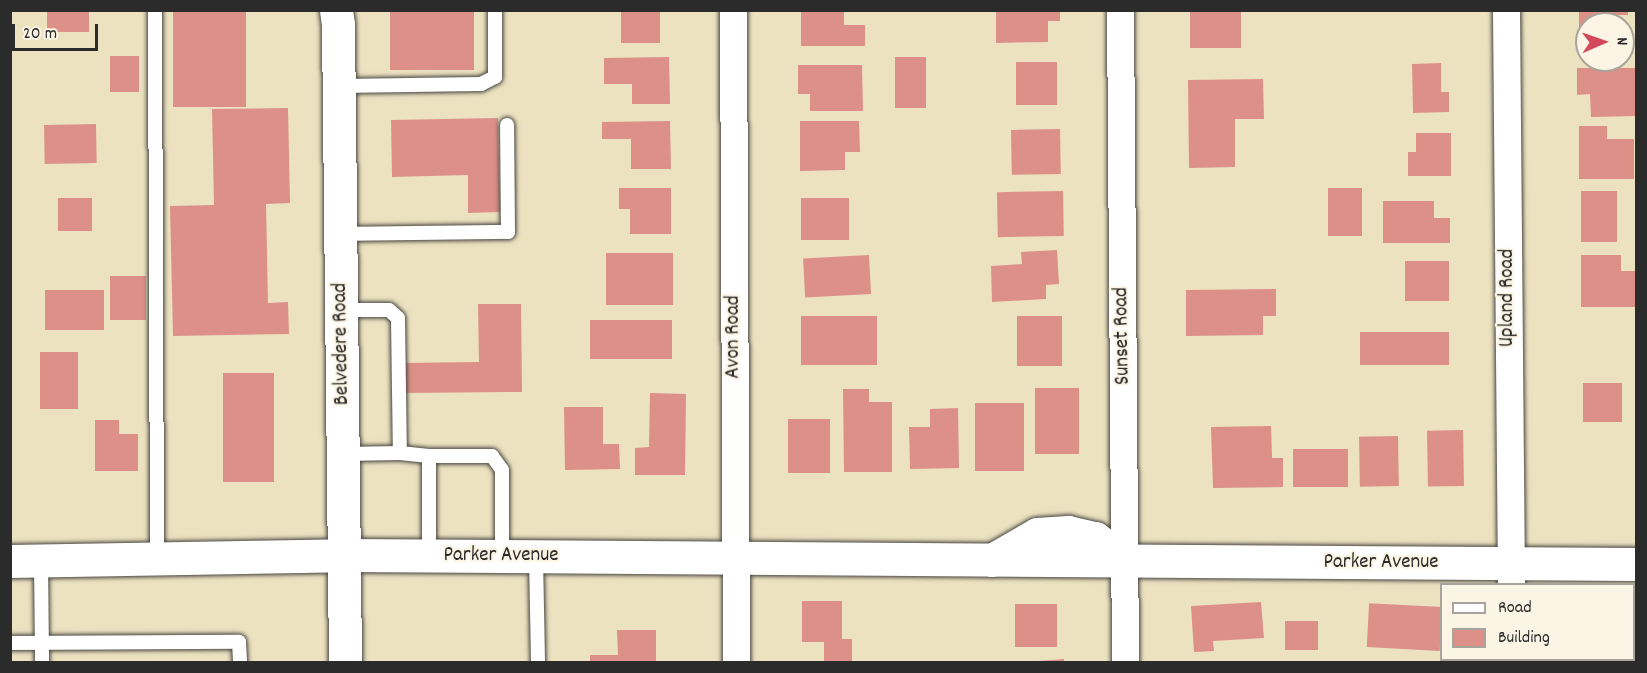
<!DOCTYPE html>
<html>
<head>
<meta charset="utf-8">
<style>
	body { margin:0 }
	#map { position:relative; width:1647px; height:673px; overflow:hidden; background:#ece2c0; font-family:Dekko,sans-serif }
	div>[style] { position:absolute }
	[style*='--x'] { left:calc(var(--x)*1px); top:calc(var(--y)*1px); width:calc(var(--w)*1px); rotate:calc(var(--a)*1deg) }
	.building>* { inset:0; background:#dc9088; transform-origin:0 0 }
	.roads { filter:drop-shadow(0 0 2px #484641) drop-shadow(0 0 2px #484641) }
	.lane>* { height:14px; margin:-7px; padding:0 7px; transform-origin:7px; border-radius:7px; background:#fff }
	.street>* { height:27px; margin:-13.5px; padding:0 13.5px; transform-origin:13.5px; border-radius:13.5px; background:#fff }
	.secondary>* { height:33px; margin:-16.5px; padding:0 16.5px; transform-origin:16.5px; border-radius:16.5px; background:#fff }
	.primary>* { height:33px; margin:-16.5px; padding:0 16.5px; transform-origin:16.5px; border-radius:16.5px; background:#fff }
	span { translate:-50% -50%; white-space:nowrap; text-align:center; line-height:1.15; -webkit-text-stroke:4.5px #fcf5e5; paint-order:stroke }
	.street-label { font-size:21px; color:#2b2b2b }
	.frame { position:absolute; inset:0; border:12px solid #2b2b2b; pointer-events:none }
	.legend { position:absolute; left:1440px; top:583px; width:195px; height:78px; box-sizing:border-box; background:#fcf5e5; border:2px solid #a8a49b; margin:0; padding:8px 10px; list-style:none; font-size:18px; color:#2b2b2b }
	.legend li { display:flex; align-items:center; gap:12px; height:30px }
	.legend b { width:30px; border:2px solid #a8a49b }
	.north { position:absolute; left:1575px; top:12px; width:60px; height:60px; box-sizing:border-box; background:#fcf5e5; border:2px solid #a8a49b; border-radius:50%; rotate:88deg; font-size:16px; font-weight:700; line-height:24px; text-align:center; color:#2b2b2b }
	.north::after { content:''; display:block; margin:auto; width:21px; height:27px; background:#d1495b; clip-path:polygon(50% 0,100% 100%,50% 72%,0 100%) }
	.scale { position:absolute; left:12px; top:24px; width:86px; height:27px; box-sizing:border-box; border:3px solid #2b2b2b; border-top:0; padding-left:8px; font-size:18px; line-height:21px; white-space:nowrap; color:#2b2b2b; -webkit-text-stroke:4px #fcf5e5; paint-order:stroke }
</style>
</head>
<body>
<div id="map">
	<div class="building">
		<i style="left:47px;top:10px;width:42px;height:22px"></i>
		<i style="left:173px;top:10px;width:73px;height:97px"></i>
		<i style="left:390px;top:10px;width:84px;height:60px"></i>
		<i style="left:621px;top:10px;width:39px;height:33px"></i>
		<i style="clip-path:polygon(801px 10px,844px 10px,844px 25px,865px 25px,865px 46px,801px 46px)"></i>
		<i style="clip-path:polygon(996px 10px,1060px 10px,1060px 21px,1048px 21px,1048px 42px,996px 43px)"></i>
		<i style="left:1190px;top:10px;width:51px;height:38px"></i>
		<i style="clip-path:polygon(1579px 10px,1628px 10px,1628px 15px,1618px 15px,1618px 24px,1587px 24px,1587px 38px,1579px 38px)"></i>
		<i style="left:139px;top:56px;width:36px;height:29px;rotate:90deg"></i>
		<i style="clip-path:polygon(669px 57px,670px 104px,632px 104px,632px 84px,604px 84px,604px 58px)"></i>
		<i style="left:895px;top:57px;width:31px;height:51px"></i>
		<i style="left:1016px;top:62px;width:41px;height:43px"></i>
		<i style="clip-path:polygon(1441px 63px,1441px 92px,1449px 92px,1449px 112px,1413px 113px,1412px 64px)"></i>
		<i style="clip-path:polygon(798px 65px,862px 65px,863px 111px,810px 111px,810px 94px,798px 94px)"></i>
		<i style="clip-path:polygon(1577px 68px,1636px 68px,1636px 116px,1591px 117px,1590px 94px,1577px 95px)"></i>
		<i style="clip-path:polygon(1263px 79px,1264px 119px,1235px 119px,1235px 167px,1189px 168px,1188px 80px)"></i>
		<i style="clip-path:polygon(288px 108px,290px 203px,266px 204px,268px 303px,288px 302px,289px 334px,173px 336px,170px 206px,214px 205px,212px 109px)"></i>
		<i style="clip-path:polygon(498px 118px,500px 212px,468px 213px,468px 175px,392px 177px,391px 120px)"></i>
		<i style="clip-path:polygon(670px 121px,671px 169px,631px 169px,631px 139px,602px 139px,602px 122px)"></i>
		<i style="clip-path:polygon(800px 121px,859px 121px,860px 152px,845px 152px,845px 170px,800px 171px)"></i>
		<i style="left:96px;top:124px;width:39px;height:52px;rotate:89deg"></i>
		<i style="clip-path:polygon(1579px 126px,1607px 126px,1607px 139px,1634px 139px,1634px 179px,1579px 179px)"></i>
		<i style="left:1060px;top:129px;width:45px;height:49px;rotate:89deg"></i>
		<i style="clip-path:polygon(1416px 133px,1451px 133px,1451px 176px,1408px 176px,1408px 152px,1416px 152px)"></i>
		<i style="clip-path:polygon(619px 188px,671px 188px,671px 234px,630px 234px,630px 209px,619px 209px)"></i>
		<i style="left:1328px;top:188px;width:34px;height:48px"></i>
		<i style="left:1063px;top:191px;width:45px;height:66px;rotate:89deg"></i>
		<i style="left:1581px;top:191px;width:36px;height:51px"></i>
		<i style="left:92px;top:198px;width:33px;height:34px;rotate:90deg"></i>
		<i style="left:801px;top:198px;width:48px;height:42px"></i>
		<i style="clip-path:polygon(1383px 201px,1434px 201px,1434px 218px,1450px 218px,1450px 243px,1383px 243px)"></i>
		<i style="clip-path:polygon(1057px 250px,1059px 284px,1046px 285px,1046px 299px,992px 302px,991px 266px,1022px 264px,1021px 252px)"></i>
		<i style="left:673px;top:253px;width:52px;height:67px;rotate:90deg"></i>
		<i style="left:869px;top:255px;width:39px;height:66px;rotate:87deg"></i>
		<i style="clip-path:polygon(1581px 255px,1621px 255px,1621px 271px,1636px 271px,1636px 307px,1581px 307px)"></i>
		<i style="left:1405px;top:261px;width:44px;height:40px"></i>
		<i style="left:110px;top:276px;width:36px;height:44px"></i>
		<i style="clip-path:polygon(1276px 289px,1276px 316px,1263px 316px,1263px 335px,1186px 336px,1186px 290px)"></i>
		<i style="left:104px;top:290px;width:40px;height:59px;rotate:90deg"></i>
		<i style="clip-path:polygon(478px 304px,521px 304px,522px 392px,402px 393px,402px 363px,479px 362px)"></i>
		<i style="left:801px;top:316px;width:76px;height:49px"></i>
		<i style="left:1017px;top:316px;width:45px;height:50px"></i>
		<i style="left:672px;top:320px;width:39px;height:82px;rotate:90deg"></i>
		<i style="left:1449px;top:332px;width:33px;height:89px;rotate:90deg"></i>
		<i style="left:40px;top:352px;width:38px;height:57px"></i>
		<i style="left:223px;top:373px;width:51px;height:109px"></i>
		<i style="left:1622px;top:383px;width:39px;height:39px;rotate:90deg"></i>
		<i style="left:1079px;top:388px;width:66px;height:44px;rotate:90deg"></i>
		<i style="clip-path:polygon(843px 389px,869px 389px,869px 402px,892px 402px,892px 472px,844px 472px)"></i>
		<i style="clip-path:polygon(650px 393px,686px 394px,685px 475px,635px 475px,635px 448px,649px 447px)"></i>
		<i style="left:975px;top:403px;width:49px;height:68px"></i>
		<i style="clip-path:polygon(564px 407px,603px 407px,603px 444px,619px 444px,620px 469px,565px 470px)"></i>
		<i style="clip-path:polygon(958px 408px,959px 468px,910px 469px,909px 427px,930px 427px,930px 409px)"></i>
		<i style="left:788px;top:419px;width:42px;height:54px"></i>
		<i style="clip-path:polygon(95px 420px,119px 420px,119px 434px,138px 434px,138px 471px,95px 471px)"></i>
		<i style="clip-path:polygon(1271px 426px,1272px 458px,1283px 458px,1283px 487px,1213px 488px,1211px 427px)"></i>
		<i style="left:1463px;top:430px;width:56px;height:36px;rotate:89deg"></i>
		<i style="left:1398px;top:436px;width:50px;height:39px;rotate:89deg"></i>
		<i style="left:1348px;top:449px;width:38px;height:55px;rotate:90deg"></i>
		<i style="clip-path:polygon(802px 601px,842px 601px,842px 639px,852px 639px,852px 661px,824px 661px,824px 642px,802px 642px)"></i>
		<i style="clip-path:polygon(1261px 602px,1264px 638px,1213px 641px,1214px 651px,1194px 652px,1191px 606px)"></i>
		<i style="left:1015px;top:604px;width:42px;height:43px"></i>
		<i style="left:1442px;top:607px;width:44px;height:73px;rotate:93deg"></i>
		<i style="left:1318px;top:621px;width:29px;height:33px;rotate:90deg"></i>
		<i style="clip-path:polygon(617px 630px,656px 630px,656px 662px,590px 662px,590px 655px,618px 655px)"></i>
		<i style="clip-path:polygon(1064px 659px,1064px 662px,1038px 662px,1038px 661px)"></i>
	</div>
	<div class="roads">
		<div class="lane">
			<i style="--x:155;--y:10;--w:548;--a:89.79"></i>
			<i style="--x:339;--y:86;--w:142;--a:-0.8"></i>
			<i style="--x:481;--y:84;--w:16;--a:-27"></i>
			<i style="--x:495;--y:77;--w:67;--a:-90"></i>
			<i style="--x:341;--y:234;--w:167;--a:-0.7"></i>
			<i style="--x:508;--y:232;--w:107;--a:-90.5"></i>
			<i style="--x:342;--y:310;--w:47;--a:0"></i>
			<i style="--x:389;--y:310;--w:12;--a:42"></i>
			<i style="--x:398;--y:318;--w:135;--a:89.2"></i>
			<i style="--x:400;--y:453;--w:57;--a:179"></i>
			<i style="--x:400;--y:453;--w:29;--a:6"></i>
			<i style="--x:429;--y:555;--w:99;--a:-90"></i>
			<i style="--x:429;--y:456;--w:63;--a:0"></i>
			<i style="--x:492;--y:456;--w:17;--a:54"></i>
			<i style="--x:502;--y:470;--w:86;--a:90"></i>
			<i style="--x:536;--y:557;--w:105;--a:88.9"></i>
			<i style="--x:41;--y:561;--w:101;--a:89.4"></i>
			<i style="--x:10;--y:643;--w:229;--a:-0.3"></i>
			<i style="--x:239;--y:642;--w:20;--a:87"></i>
		</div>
		<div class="street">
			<i style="--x:733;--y:10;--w:652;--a:89.74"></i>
			<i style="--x:1120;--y:10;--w:652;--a:89.56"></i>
			<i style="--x:1506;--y:10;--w:574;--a:89.5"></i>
			<i style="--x:1511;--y:660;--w:2;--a:90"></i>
		</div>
		<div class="secondary">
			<i style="--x:992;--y:560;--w:52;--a:-30"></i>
			<i style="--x:1037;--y:534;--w:31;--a:-4"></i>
			<i style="--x:1068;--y:532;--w:28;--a:13"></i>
			<i style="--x:1095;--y:538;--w:38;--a:37"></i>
			<i style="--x:10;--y:561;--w:334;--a:-1"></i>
			<i style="--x:344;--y:555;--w:1292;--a:0.4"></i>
		</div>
		<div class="primary">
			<i style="--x:336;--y:10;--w:15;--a:82"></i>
			<i style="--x:338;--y:25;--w:637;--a:89.37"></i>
		</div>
	</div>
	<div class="street-label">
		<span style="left:1508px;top:298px;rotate:-90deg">Upland Road</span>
		<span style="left:1123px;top:336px;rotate:-91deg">Sunset Road</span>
		<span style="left:734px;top:337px;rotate:-90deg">Avon Road</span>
		<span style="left:342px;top:344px;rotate:-91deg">Belvedere Road</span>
		<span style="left:501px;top:556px">Parker Avenue</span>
		<span style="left:1381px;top:563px">Parker Avenue</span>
	</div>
	<div class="frame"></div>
	<ul class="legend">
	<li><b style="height:8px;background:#fff"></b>Road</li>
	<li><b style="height:16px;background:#dc9088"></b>Building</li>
	</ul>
	<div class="north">N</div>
	<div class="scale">20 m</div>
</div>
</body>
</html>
